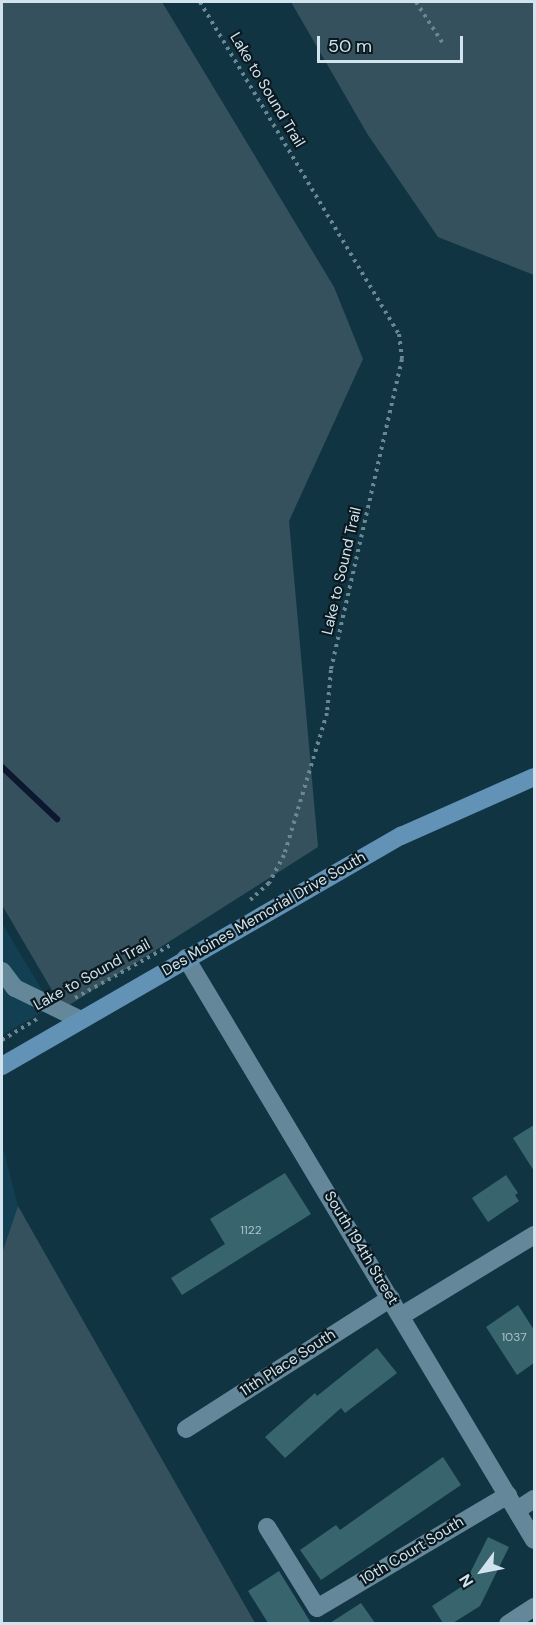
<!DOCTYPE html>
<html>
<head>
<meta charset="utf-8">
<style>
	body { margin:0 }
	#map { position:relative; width:536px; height:1625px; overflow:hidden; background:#113443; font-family:"DM Sans",sans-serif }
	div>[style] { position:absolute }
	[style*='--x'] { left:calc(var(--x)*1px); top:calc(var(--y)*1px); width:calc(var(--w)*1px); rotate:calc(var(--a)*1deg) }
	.built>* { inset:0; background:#123f52 }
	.green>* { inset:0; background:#35515e }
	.stream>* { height:6px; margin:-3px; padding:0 3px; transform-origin:3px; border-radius:3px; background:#0d1730 }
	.building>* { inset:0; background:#37646d }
	.path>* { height:4px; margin-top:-2px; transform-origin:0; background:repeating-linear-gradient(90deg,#6b8793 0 3px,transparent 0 7.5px) }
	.minor>* { height:18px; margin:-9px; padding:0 9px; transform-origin:9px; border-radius:9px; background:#648899 }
	.major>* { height:18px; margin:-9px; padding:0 9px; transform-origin:9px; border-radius:9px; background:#6292b6 }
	span { translate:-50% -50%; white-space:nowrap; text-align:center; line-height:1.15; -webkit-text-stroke:4.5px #0b1a20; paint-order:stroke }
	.number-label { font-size:12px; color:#aac4ce }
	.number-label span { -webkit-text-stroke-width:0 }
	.street-label { font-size:15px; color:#d1e4ee }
	.frame { position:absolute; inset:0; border:3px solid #d1e4ee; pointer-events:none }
	.north { position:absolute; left:452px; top:1541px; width:60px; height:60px; -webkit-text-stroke:4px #0b1a20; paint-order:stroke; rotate:238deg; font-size:16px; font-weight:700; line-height:24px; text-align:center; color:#d1e4ee }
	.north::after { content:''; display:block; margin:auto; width:21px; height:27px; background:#d1e4ee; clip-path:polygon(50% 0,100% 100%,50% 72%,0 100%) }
	.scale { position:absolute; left:317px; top:36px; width:146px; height:27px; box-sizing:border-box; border:3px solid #d1e4ee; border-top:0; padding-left:8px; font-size:18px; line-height:21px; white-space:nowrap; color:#d1e4ee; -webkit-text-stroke:4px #0b1a20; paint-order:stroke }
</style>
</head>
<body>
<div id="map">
	<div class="built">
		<i style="clip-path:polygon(2px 923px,52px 1007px,2px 1035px)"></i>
		<i style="clip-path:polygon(2px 1144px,18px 1206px,2px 1253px)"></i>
	</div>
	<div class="green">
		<i style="clip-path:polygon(2px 2px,162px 2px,334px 287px,363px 359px,289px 521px,318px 847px,63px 1009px,2px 905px)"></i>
		<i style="clip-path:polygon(291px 2px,534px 2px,534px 275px,438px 237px,368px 135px)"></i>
		<i style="clip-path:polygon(18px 1206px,255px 1623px,2px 1623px,2px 1253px)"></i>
	</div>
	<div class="stream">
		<i style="--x:2;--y:767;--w:76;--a:43.4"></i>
	</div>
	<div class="building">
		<i style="clip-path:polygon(534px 1125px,534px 1171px,513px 1138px)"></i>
		<i style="clip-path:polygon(285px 1173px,311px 1214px,182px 1295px,171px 1278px,225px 1244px,210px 1219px)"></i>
		<i style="clip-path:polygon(506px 1175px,518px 1193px,515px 1195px,519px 1201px,488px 1222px,472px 1198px)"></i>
		<i style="clip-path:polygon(518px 1305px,534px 1330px,534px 1363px,517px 1375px,486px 1327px)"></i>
		<i style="clip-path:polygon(377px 1348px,397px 1373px,345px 1413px,341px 1408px,285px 1458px,265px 1437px,315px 1393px,317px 1396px)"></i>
		<i style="clip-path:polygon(443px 1457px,461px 1485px,321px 1580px,300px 1550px,336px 1525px,340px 1530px)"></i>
		<i style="clip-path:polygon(488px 1537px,509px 1547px,480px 1606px,453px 1623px,443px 1623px,432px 1606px,464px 1585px)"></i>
		<i style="clip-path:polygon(279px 1571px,311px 1623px,268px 1623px,248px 1591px)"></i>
		<i style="clip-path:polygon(361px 1603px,375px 1623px,330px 1623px)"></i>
	</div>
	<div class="path">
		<i style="--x:200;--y:2;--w:387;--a:59.1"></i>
		<i style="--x:399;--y:334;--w:25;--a:83"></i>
		<i style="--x:402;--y:359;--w:319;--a:102.9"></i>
		<i style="--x:331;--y:670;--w:43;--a:95.3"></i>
		<i style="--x:327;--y:713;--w:148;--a:106.8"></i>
		<i style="--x:284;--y:855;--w:32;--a:118"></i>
		<i style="--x:269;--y:883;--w:25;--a:138"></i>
		<i style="--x:416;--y:2;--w:48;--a:57"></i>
		<i style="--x:75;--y:998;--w:112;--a:-28.9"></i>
		<i style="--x:2;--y:1040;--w:41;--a:-31"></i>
	</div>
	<div class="minor">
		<i style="--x:186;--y:958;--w:678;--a:59.12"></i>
		<i style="--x:2;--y:971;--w:21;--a:53"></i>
		<i style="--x:15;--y:988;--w:73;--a:25.9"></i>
		<i style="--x:401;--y:1316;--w:156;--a:-31.3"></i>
		<i style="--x:186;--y:1429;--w:243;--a:-32.6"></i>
		<i style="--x:517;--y:1510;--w:20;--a:-33"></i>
		<i style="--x:267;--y:1527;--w:95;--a:58.3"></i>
		<i style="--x:317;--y:1608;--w:222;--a:-30.6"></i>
		<i style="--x:508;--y:1624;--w:31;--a:-33"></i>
	</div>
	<div class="major">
		<i style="--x:2;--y:1066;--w:461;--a:-30"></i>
		<i style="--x:401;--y:836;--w:145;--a:-23.9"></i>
	</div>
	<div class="number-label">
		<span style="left:251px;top:1231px">1122</span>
		<span style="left:514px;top:1338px">1037</span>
	</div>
	<div class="street-label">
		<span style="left:267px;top:90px;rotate:59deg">Lake to Sound Trail</span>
		<span style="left:342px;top:571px;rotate:-77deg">Lake to Sound Trail</span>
		<span style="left:264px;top:914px;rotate:-30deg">Des Moines Memorial Drive South</span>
		<span style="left:92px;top:975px;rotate:-29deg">Lake to Sound Trail</span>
		<span style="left:361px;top:1248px;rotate:59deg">South 194th Street</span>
		<span style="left:288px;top:1363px;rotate:-33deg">11th Place South</span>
		<span style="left:412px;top:1551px;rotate:-31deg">10th Court South</span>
	</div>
	<div class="frame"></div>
	<div class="north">N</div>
	<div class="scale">50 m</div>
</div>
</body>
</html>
